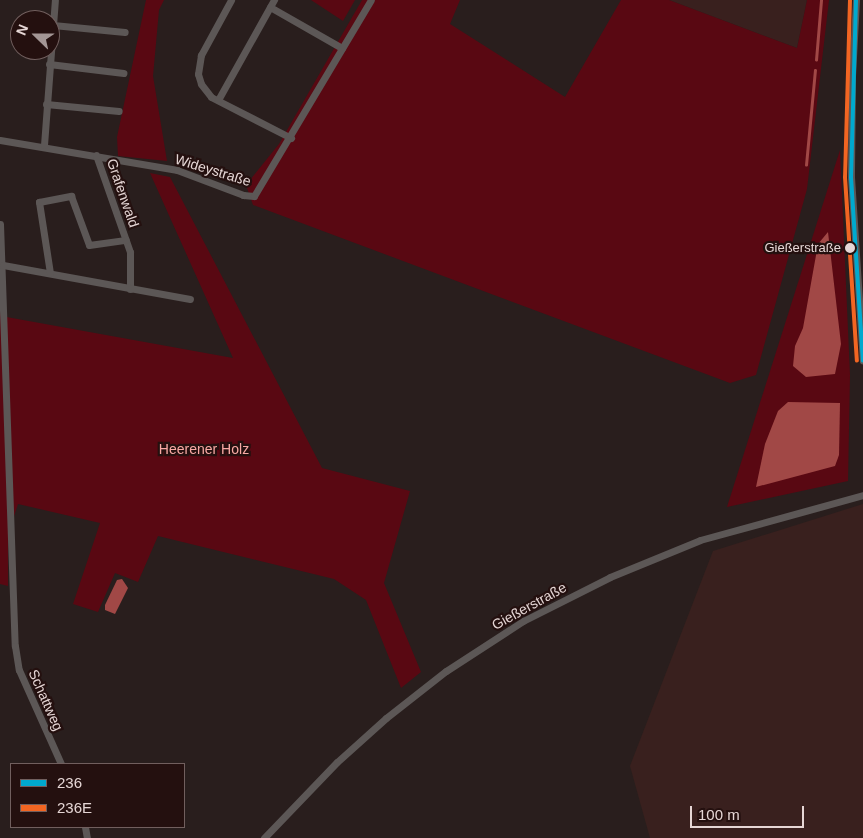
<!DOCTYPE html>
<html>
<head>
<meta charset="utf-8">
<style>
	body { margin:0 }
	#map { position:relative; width:863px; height:838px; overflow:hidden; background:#291e1d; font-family:Helvetica,sans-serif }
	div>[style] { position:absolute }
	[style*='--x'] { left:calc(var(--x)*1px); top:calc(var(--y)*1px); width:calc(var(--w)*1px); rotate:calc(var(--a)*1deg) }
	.built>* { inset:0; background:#39201e }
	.green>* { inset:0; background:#590812 }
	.water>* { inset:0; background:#a14846 }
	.stream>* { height:2.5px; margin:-1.25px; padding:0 1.25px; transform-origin:1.25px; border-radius:1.25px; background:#a14846 }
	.minor>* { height:7px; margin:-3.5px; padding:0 3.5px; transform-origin:3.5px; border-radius:3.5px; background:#5c5756 }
	.bus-1>* { height:4px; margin:-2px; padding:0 2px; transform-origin:2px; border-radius:2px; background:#00a9ce }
	.bus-2>* { height:4px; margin:-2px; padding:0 2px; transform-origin:2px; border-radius:2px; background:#f26522 }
	.dots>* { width:14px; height:14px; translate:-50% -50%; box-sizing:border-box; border:2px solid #24100f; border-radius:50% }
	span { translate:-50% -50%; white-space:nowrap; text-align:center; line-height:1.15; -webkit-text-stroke:4.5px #24100f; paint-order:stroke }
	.bus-label { font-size:13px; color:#e5d6d5 }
	.right { translate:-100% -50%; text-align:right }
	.street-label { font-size:14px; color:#e5d6d5 }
	.park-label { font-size:14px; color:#f8a9a4 }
	.legend { position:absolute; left:10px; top:763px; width:175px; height:65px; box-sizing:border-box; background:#24100f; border:1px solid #715f5e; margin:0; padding:6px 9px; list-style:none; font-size:15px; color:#e5d6d5 }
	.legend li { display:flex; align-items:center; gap:10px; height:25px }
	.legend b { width:25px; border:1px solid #715f5e }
	.north { position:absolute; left:10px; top:10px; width:50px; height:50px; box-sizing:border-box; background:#24100f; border:1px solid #715f5e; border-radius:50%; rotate:292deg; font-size:14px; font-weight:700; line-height:20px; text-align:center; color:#e5d6d5 }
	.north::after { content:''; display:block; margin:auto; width:18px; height:22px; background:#a39695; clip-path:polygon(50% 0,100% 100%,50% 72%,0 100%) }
	.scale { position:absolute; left:690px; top:806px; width:114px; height:22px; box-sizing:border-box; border:2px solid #e5d6d5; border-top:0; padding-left:6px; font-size:15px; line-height:18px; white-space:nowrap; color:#e5d6d5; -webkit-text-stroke:4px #24100f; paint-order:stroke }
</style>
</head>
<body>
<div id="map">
	<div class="built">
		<i style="clip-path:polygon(669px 0,807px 0,797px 48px)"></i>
		<i style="clip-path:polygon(863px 504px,863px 838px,650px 838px,630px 766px,713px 551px)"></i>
	</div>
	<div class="green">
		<i style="clip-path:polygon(146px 0,164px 0,159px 10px,153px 76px,167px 161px,118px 156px,117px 137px)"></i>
		<i style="clip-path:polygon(311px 0,355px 0,343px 21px)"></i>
		<i style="clip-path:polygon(362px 0,460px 0,450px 24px,565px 97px,621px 0,669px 0,797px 48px,807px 0,829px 0,807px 189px,756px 375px,730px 383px,253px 205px,246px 185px,279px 144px)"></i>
		<i style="clip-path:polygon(840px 150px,850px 375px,848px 481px,727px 507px)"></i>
		<i style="clip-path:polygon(150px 173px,170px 177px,322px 468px,410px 491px,384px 583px,421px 672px,401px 688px,366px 600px,334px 579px,158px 536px,138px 582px,115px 573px,98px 612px,73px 604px,100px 523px,18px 504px,8px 535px,8px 586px,0 584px,0 284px,1px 316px,233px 358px)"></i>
	</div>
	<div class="water">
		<i style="clip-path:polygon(828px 232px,841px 344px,835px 374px,806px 377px,793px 366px,795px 346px,803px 328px,818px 244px)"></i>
		<i style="clip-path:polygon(788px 402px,840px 403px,839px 455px,835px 466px,756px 487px,765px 444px,778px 411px)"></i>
		<i style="clip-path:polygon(122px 579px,128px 588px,115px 614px,105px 610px,105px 605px,117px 580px)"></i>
	</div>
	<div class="stream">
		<i style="--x:816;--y:60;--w:60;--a:-85.2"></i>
		<i style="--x:806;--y:165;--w:95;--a:-84.6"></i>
	</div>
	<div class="minor">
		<i style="--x:231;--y:0;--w:63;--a:118.6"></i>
		<i style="--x:201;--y:55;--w:19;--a:99"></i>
		<i style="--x:198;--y:74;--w:10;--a:73"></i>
		<i style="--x:201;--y:84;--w:16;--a:52"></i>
		<i style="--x:211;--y:97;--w:90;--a:27.1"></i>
		<i style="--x:856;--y:0;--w:76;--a:93"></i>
		<i style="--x:852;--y:76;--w:101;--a:90.6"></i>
		<i style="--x:851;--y:177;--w:184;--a:86.3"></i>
		<i style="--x:270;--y:7;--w:83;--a:29.7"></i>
		<i style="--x:53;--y:25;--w:72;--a:5.6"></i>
		<i style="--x:49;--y:64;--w:75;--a:6.9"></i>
		<i style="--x:218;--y:100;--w:115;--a:-60.8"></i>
		<i style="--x:46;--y:104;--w:73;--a:5.5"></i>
		<i style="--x:0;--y:140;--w:180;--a:9.6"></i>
		<i style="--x:177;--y:170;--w:71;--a:20.7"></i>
		<i style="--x:243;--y:195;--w:11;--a:5"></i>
		<i style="--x:254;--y:196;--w:228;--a:-59.2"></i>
		<i style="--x:44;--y:145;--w:145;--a:-85.7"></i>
		<i style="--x:96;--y:155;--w:103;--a:70.7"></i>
		<i style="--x:130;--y:252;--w:37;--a:90"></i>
		<i style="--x:0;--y:224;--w:422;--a:88"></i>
		<i style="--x:15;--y:646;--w:24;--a:81"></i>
		<i style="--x:19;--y:670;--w:103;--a:65.9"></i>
		<i style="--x:3;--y:265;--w:190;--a:10.3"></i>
		<i style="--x:50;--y:273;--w:72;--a:-98.8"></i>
		<i style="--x:39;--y:202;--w:33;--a:-11"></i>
		<i style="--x:71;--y:196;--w:52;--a:69.8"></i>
		<i style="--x:89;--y:245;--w:37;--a:-8"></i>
		<i style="--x:85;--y:827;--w:11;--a:80"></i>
		<i style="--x:264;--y:838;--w:105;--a:-46.2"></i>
		<i style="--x:337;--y:762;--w:66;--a:-41.9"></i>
		<i style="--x:386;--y:718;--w:76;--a:-38.1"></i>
		<i style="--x:446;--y:671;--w:92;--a:-33"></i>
		<i style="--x:523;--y:621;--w:97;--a:-26.8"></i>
		<i style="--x:610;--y:577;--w:97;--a:-22.3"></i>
		<i style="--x:700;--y:540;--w:169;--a:-15.4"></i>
	</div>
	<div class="bus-1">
		<i style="--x:856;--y:0;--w:177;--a:91.6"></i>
		<i style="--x:851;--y:177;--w:184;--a:86.3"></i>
	</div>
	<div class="bus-2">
		<i style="--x:850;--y:0;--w:177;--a:91.6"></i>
		<i style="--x:845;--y:177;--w:184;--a:86.3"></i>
	</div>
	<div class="dots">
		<i style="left:850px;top:248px;background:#e5d6d5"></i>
	</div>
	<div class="bus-label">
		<span class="right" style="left:841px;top:248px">Gießerstraße</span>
	</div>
	<div class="street-label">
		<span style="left:213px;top:170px;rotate:17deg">Wideystraße</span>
		<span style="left:123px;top:193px;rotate:71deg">Grafenwald</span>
		<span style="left:529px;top:606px;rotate:-29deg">Gießerstraße</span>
		<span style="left:46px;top:700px;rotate:66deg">Schattweg</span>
	</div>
	<div class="park-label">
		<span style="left:204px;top:449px">Heerener Holz</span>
	</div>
	<ul class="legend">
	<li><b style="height:6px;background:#00a9ce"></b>236</li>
	<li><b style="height:6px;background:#f26522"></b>236E</li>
	</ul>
	<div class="north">N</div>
	<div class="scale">100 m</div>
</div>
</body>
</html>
